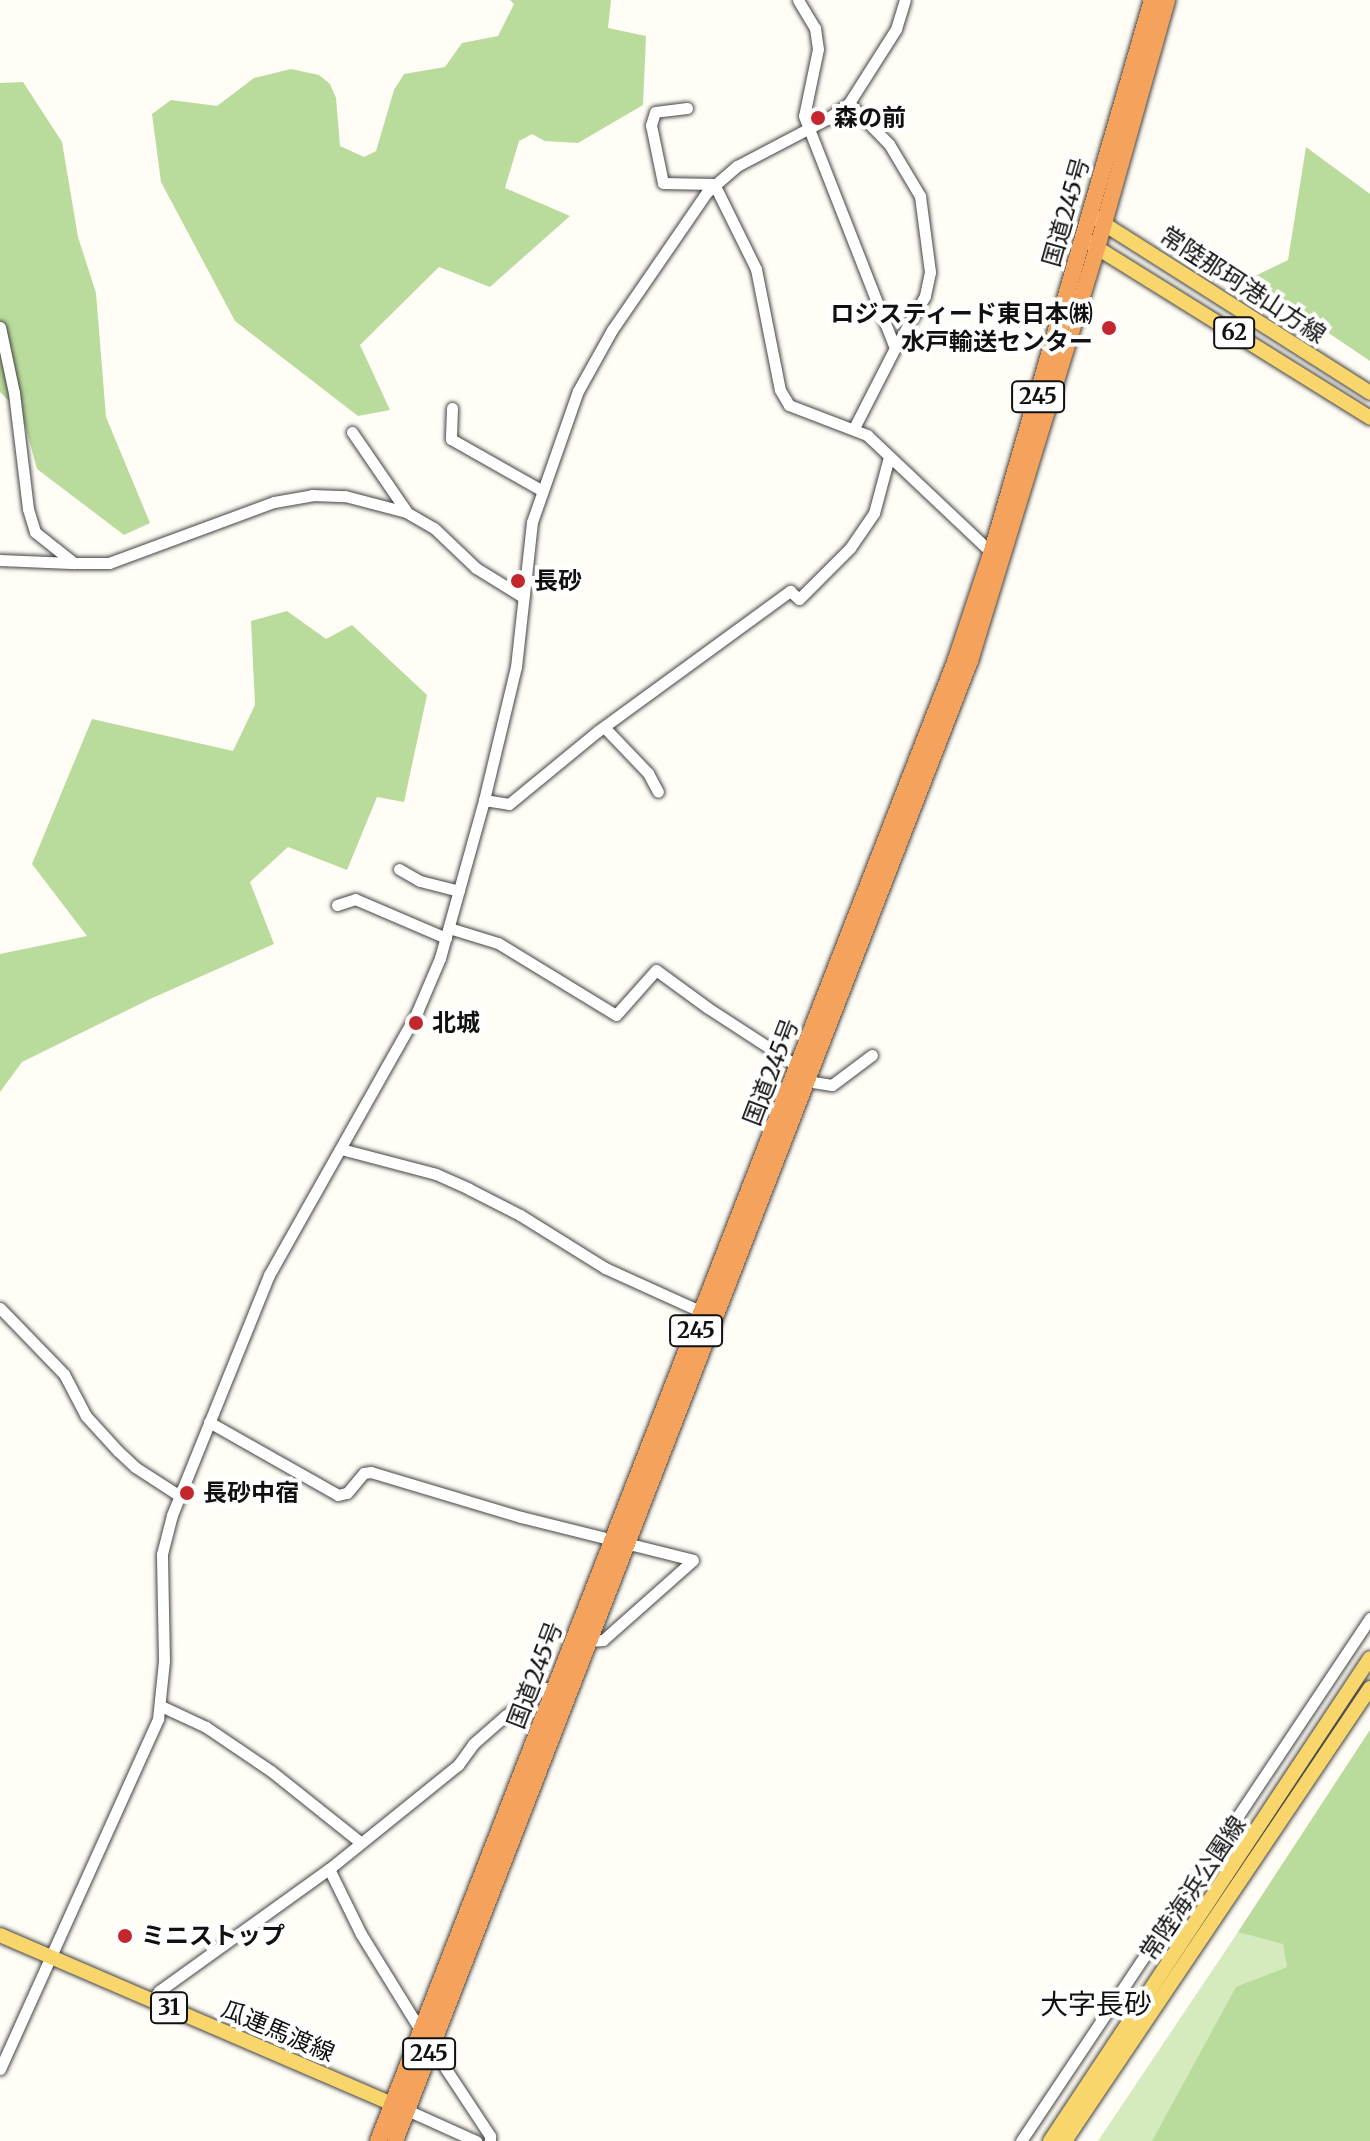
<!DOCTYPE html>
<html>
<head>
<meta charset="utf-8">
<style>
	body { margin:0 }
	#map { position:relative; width:1370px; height:2141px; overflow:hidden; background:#fffdf5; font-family:Merriweather,"Noto Sans JP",serif }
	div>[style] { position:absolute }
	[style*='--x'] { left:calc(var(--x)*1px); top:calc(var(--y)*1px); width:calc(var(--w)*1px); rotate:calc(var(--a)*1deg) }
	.green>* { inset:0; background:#d5ebbd }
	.forest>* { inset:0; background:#b9dc9c }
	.roads { filter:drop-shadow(0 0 2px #444) drop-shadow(0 0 2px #444) }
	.minor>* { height:11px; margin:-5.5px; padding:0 5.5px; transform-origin:5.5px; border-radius:5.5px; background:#fff }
	.major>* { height:14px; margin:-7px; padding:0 7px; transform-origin:7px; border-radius:7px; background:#f9d66b }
	.highway>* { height:16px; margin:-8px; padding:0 8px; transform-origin:8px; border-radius:8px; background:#f5a25d }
	.dots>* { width:22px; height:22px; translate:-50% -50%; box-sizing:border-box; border:4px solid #fff; border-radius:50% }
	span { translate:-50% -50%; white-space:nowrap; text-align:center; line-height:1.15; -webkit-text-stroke:8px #fff; paint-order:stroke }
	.shield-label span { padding:2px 6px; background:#fff; border:2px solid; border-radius:6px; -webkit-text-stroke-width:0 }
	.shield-label { font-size:22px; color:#111; font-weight:700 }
	.poi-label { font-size:24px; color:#111; font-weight:700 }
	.left { translate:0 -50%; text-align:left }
	.right { translate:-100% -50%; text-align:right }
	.street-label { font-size:24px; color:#111 }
	.quarter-label { font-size:28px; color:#111 }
</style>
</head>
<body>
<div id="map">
	<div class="green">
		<i style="clip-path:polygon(1370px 1730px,1370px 2141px,1098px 2141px,1238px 1932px)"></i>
	</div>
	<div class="forest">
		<i style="clip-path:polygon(510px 0,611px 0,608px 28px,646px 36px,643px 105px,578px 143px,545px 141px,532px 134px,519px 141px,505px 188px,570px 216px,490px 287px,439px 267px,360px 345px,390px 410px,358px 416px,235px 321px,161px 182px,152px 114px,171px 100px,217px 106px,254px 78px,291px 69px,319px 75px,330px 84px,336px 98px,340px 146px,364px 157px,376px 151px,394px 90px,404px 74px,445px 67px,462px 43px,498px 36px,514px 4px)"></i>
		<i style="clip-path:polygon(23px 82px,62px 142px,78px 237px,96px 293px,106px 417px,150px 523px,124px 535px,37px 469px,22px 414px,0 392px,0 83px)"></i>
		<i style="clip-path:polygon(1306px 147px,1370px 194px,1370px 361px,1249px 279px,1288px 260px)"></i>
		<i style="clip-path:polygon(287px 611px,326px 639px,352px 625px,427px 695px,404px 802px,377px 797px,347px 870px,288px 847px,250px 882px,274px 944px,150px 999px,22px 1062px,0 1092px,0 954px,87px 936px,32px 864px,92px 719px,233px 751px,255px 705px,251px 621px)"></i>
		<i style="clip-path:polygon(1370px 1730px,1370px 2141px,1152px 2141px,1236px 1987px,1287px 1967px,1283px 1944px,1238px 1932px)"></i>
	</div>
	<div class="roads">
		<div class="minor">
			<i style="--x:798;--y:0;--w:33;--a:59"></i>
			<i style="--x:815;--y:28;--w:21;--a:82"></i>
			<i style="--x:818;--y:49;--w:68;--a:101.8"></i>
			<i style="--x:804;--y:116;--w:249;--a:68.6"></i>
			<i style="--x:895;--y:348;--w:90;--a:117.1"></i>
			<i style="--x:849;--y:103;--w:57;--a:45.7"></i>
			<i style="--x:889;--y:144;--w:61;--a:59.2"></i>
			<i style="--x:920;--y:196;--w:77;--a:82.5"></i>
			<i style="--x:930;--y:272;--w:25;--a:102"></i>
			<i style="--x:925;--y:296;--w:60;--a:120"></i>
			<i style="--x:687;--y:108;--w:32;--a:173"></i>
			<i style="--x:655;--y:112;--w:14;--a:107"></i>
			<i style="--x:651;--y:125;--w:59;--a:78.3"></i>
			<i style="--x:663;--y:183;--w:51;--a:1.1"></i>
			<i style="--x:714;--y:184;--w:95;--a:63.7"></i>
			<i style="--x:756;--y:269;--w:123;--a:78.8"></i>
			<i style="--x:780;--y:390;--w:17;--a:59"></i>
			<i style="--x:789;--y:405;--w:84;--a:21"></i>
			<i style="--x:867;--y:435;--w:175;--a:43.4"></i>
			<i style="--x:0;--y:327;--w:67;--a:78"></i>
			<i style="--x:14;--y:393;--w:117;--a:83.1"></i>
			<i style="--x:28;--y:509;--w:24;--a:73"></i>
			<i style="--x:35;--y:532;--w:50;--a:38.5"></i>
			<i style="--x:74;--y:563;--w:35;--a:0"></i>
			<i style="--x:109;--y:563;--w:176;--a:-20.3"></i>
			<i style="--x:274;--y:502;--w:39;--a:-10"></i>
			<i style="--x:312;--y:495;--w:33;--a:2"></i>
			<i style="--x:345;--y:496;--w:63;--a:14.7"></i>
			<i style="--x:406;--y:512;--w:32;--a:30"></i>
			<i style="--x:434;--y:528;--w:58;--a:43.6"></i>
			<i style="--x:476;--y:568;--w:55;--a:31.7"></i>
			<i style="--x:452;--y:408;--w:31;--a:92"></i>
			<i style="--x:451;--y:439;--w:103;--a:29.5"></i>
			<i style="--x:352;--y:432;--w:96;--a:55.6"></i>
			<i style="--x:0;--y:560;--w:71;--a:2.4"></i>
			<i style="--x:604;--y:727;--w:64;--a:46.3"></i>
			<i style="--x:648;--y:773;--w:21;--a:62"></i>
			<i style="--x:484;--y:800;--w:25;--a:9"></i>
			<i style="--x:509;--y:804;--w:115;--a:-39.4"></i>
			<i style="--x:598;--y:731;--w:238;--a:-36.1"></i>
			<i style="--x:790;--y:591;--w:12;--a:42"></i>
			<i style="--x:799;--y:599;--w:72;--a:-45"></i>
			<i style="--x:850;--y:548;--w:42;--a:-55.6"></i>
			<i style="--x:874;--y:513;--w:58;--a:-75"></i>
			<i style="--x:399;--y:869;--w:24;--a:30"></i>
			<i style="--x:420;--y:881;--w:40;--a:14.4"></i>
			<i style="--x:337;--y:905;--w:19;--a:-18"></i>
			<i style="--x:355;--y:899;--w:99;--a:23.2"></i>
			<i style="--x:449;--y:928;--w:51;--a:17"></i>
			<i style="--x:498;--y:943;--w:138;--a:31.4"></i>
			<i style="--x:616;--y:1015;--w:60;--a:-48.4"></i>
			<i style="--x:656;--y:970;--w:64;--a:36.2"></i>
			<i style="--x:708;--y:1008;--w:108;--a:33"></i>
			<i style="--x:799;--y:1067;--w:21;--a:47"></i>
			<i style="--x:813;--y:1082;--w:19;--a:9"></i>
			<i style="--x:832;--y:1085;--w:50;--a:-36.9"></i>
			<i style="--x:341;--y:1149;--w:98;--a:14.7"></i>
			<i style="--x:436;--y:1174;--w:36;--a:24"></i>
			<i style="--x:469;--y:1189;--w:57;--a:27"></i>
			<i style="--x:520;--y:1215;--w:100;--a:31.9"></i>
			<i style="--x:605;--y:1268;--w:109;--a:24.4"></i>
			<i style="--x:0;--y:1308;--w:92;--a:45.9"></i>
			<i style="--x:64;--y:1374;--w:47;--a:62.4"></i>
			<i style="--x:86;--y:1416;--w:47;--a:47.6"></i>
			<i style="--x:118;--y:1451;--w:23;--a:43"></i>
			<i style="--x:135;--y:1467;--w:54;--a:32.8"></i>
			<i style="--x:209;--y:1422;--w:148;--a:29.5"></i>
			<i style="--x:338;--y:1495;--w:9;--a:-13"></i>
			<i style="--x:347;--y:1493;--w:26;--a:-50"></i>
			<i style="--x:364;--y:1473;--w:7;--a:-8"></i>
			<i style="--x:371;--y:1472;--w:157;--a:16.7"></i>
			<i style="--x:521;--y:1517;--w:177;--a:14"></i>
			<i style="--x:590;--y:1641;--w:13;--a:-4"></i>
			<i style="--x:603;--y:1640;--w:120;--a:-41.6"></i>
			<i style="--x:161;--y:1706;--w:50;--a:25"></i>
			<i style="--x:206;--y:1727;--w:78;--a:34.1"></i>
			<i style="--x:271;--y:1771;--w:114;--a:38.6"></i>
			<i style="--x:329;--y:1869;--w:72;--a:63.8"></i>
			<i style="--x:361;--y:1934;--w:105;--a:58.3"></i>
			<i style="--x:152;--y:2001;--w:12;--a:-55"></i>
			<i style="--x:159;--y:1991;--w:209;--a:-35.7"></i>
			<i style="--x:329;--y:1869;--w:166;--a:-38.9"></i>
			<i style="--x:458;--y:1765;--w:26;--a:-54"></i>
			<i style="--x:473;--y:1744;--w:43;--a:-41.2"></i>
			<i style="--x:505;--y:1716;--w:48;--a:-35.7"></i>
			<i style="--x:544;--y:1688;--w:10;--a:11"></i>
			<i style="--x:438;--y:2057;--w:95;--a:56.6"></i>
			<i style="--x:490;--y:2136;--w:5;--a:90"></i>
			<i style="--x:0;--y:2069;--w:384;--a:-65.7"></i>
			<i style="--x:158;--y:1719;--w:58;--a:-84.1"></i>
			<i style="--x:164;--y:1661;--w:107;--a:-91.1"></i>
			<i style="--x:162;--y:1554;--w:40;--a:-75.6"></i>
			<i style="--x:172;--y:1515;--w:259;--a:-68"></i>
			<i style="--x:269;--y:1275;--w:302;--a:-60.6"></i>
			<i style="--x:417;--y:1012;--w:59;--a:-66.9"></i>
			<i style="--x:440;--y:958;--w:164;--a:-74.4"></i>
			<i style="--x:484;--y:800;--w:137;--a:-76.5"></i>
			<i style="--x:516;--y:667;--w:146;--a:-83.7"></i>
			<i style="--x:532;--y:522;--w:139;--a:-70.7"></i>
			<i style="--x:578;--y:391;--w:70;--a:-60.9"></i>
			<i style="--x:612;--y:330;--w:168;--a:-55.5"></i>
			<i style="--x:707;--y:192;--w:40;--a:-41"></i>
			<i style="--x:737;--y:166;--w:102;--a:-27.6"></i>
			<i style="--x:827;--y:119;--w:27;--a:-36"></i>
			<i style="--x:849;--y:103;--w:88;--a:-57.6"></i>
			<i style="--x:896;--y:29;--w:30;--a:-73"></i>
			<i style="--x:407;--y:2110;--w:76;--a:24.2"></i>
			<i style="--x:1021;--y:2141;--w:629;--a:-56.28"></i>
		</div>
		<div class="major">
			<i style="--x:1090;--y:215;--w:332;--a:32.4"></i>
			<i style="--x:1091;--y:244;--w:329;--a:31.9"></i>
			<i style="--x:0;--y:1935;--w:435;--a:23.3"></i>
			<i style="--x:1050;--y:2141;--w:579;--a:-56.47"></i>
			<i style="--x:1065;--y:2141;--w:546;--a:-56.05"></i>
		</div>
		<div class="highway">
			<i style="--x:378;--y:2141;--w:1591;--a:-68.69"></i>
			<i style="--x:956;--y:659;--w:111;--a:-71.6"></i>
			<i style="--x:991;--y:554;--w:577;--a:-73.8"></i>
			<i style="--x:395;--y:2141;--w:1588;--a:-68.77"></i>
			<i style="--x:970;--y:661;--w:432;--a:-72.9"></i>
			<i style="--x:1097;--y:248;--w:258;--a:-74.2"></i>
		</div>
	</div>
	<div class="dots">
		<i style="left:818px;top:118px;background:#c4262e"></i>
		<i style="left:1109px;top:328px;background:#c4262e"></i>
		<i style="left:518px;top:581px;background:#c4262e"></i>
		<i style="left:416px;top:1023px;background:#c4262e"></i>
		<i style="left:187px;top:1493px;background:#c4262e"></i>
		<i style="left:125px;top:1936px;background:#c4262e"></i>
	</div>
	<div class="shield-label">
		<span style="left:1234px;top:333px">62</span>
		<span style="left:1038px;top:397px">245</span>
		<span style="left:696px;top:1331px">245</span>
		<span style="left:169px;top:2008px">31</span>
		<span style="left:429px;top:2054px">245</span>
	</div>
	<div class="poi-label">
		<span class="left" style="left:834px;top:118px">森の前</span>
		<span class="right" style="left:1093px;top:328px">ロジスティード東日本㈱<br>水戸輸送センター</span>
		<span class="left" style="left:534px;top:581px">長砂</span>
		<span class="left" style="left:432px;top:1023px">北城</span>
		<span class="left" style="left:203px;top:1493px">長砂中宿</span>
		<span class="left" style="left:141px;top:1936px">ミニストップ</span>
	</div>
	<div class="street-label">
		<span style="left:1066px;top:212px;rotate:-74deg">国道245号</span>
		<span style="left:1243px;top:285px;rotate:33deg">常陸那珂港山方線</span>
		<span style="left:771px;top:1072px;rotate:-69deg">国道245号</span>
		<span style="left:535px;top:1675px;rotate:-69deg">国道245号</span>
		<span style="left:1193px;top:1888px;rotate:-56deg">常陸海浜公園線</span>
		<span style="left:278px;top:2031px;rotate:23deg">瓜連馬渡線</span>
	</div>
	<div class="quarter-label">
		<span style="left:1096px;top:2004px">大字長砂</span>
	</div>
</div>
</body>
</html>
